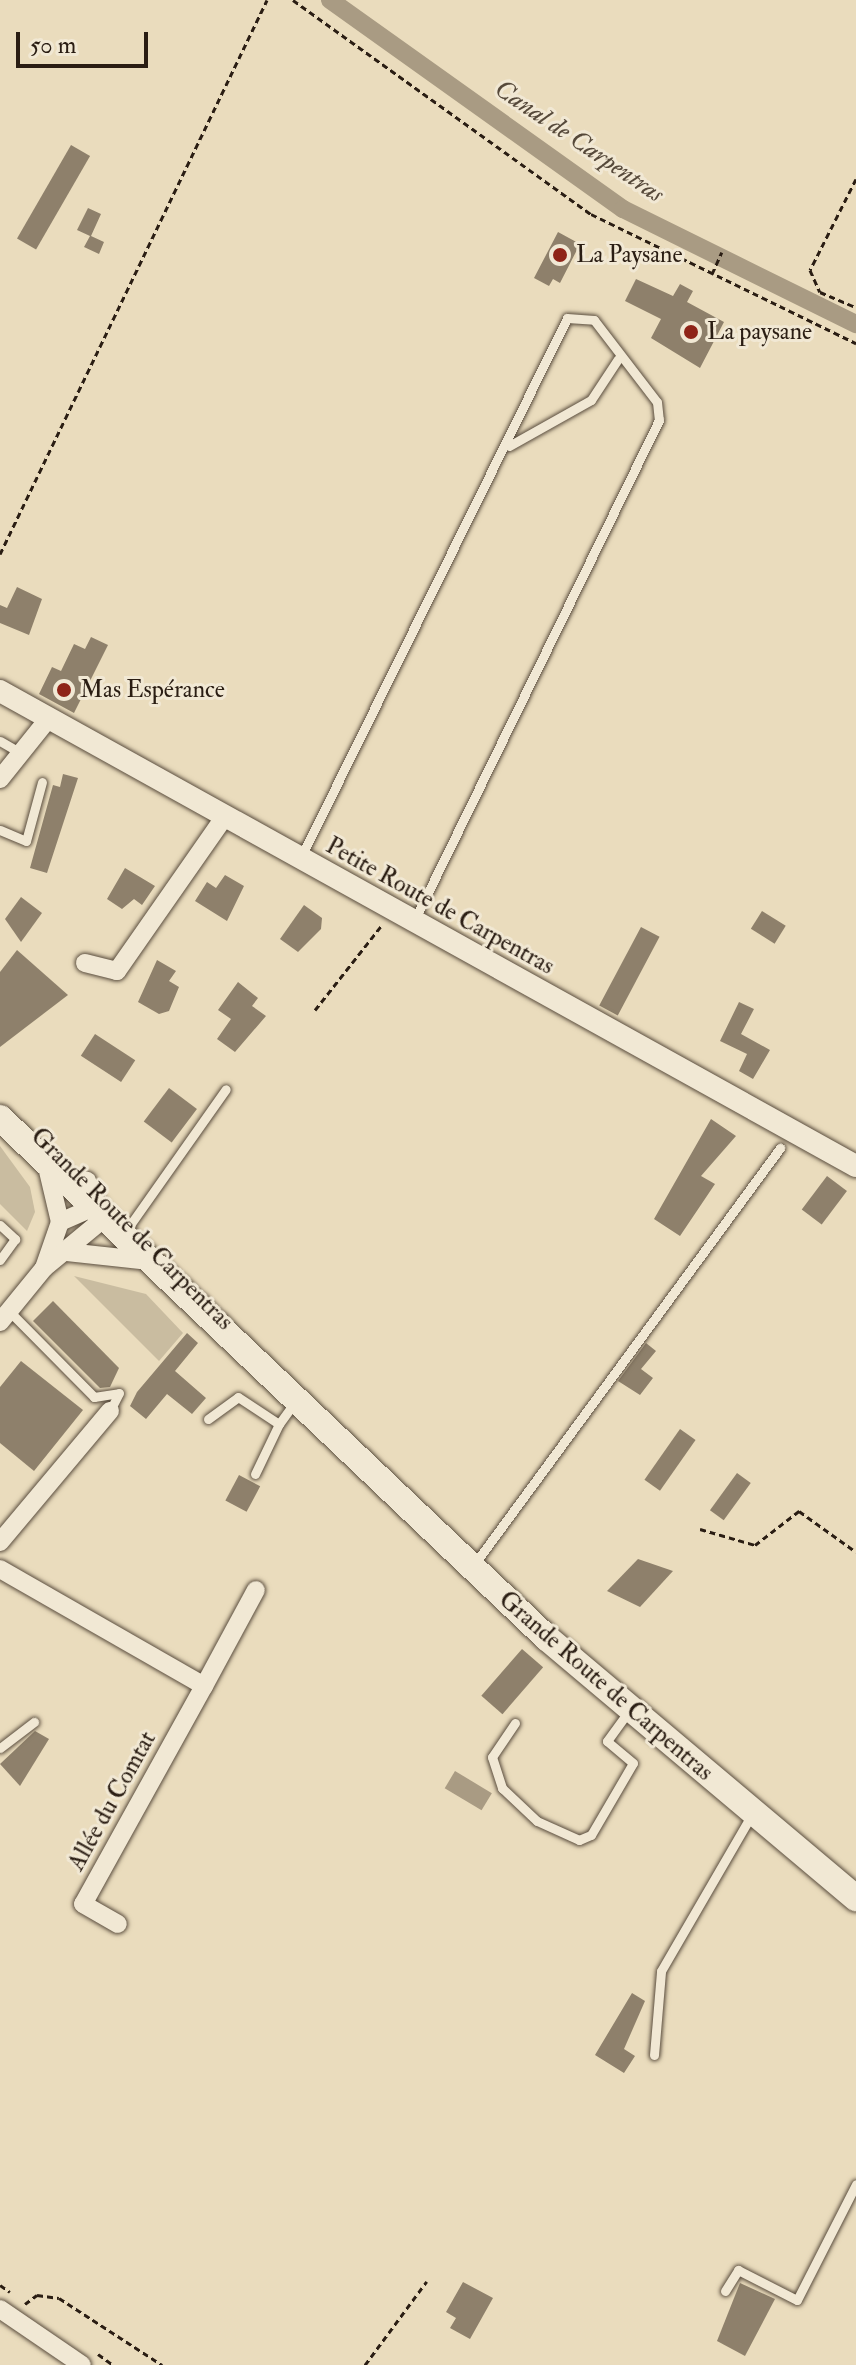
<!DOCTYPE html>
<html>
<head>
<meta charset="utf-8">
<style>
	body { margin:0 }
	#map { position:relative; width:856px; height:2365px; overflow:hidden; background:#eadcbd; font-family:"IM FELL Double Pica",serif }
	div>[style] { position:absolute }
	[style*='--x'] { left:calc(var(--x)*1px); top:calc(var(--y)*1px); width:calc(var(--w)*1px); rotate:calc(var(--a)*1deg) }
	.green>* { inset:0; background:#c9bca0 }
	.water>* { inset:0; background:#a99b83; transform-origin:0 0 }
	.canal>* { height:18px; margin:-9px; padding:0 9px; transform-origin:9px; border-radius:9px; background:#a99b83 }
	.building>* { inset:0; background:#8e806b; transform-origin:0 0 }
	.path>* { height:3px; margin-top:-1.5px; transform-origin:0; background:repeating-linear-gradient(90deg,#2a1d13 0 6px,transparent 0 10px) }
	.roads { filter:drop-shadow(0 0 2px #5a4d3e) drop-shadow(0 0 2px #5a4d3e) }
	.service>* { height:9px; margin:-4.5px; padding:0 4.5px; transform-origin:4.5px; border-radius:4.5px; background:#f1e8d4 }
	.minor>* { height:18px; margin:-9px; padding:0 9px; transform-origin:9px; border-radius:9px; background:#f1e8d4 }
	.tertiary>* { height:22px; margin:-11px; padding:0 11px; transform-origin:11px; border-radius:11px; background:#f1e8d4 }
	.secondary>* { height:26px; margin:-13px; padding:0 13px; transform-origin:13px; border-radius:13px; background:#f1e8d4 }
	.dots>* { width:22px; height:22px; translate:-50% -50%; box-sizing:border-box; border:4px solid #f1e8d4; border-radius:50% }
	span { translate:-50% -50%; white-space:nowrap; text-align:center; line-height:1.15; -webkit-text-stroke:6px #f1e8d4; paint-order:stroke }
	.poi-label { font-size:24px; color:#2a1d13 }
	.left { translate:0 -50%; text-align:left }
	.street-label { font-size:24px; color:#2a1d13 }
	.water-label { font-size:26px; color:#56493a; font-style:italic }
	.scale { position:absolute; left:16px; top:32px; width:132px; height:36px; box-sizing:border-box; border:4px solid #2a1d13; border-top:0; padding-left:10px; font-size:24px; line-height:28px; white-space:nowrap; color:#2a1d13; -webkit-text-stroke:6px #f1e8d4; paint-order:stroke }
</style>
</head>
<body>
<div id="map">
	<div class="green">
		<i style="clip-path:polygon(0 1146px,30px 1187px,35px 1212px,27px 1231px,0 1204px)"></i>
		<i style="clip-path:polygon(74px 1276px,146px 1294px,183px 1333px,159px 1361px)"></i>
	</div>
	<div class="water">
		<i style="left:455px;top:1771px;width:43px;height:20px;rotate:31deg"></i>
	</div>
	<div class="canal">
		<i style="--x:330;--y:0;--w:360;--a:35.5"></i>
		<i style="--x:623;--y:209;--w:260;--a:26.3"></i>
	</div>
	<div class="building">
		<i style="left:71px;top:145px;width:22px;height:108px;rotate:30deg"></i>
		<i style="clip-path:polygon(88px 208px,101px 214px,91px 236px,104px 242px,99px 254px,84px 247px,90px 236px,77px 230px)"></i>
		<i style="clip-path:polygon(558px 232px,580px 244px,560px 283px,553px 279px,549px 286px,534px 278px)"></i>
		<i style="clip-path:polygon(636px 279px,673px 296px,680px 284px,693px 291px,687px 302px,724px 322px,700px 368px,651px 338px,661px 319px,625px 301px)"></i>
		<i style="clip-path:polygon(17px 587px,42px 599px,29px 635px,0 623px,0 605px,7px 608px)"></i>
		<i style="clip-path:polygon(91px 637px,108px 645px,74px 713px,39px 694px,52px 667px,61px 671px,74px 644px,85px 649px)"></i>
		<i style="clip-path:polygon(63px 774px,78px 778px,47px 873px,30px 868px,53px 785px,60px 787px)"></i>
		<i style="clip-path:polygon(125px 868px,155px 886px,142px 905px,134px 899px,122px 909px,107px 899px)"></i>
		<i style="clip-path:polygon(225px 875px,244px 886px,227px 921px,195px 901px,207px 882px,216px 888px)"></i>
		<i style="clip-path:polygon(21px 897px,42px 913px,21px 942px,5px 919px)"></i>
		<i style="clip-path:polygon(304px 905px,322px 918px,321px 929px,298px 952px,280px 939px)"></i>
		<i style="left:762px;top:911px;width:28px;height:21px;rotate:32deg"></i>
		<i style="left:641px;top:927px;width:21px;height:89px;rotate:28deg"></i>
		<i style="clip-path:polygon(17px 950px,68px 995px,0 1047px,0 972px)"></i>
		<i style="clip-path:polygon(157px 960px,176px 971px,169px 981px,179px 987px,169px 1011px,159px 1014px,138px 1002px)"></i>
		<i style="clip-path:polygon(238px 982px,258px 998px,252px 1006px,266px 1016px,235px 1052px,217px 1039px,231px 1019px,218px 1010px)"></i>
		<i style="clip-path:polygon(739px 1002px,754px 1009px,741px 1034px,770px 1050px,753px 1079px,739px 1071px,747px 1054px,720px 1041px)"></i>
		<i style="left:95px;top:1034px;width:48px;height:26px;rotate:33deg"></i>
		<i style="left:169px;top:1088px;width:35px;height:42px;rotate:37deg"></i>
		<i style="clip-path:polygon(711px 1119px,736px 1136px,701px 1176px,715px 1184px,680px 1236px,654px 1219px)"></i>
		<i style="left:827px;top:1176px;width:25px;height:42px;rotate:37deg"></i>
		<i style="clip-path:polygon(53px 1301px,119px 1368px,110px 1387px,100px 1388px,33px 1321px)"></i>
		<i style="clip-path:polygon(187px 1333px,198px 1343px,175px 1371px,206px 1398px,192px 1414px,167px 1394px,146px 1419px,130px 1406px,137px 1392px)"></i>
		<i style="clip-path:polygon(646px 1343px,656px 1351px,641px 1369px,653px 1378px,640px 1395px,618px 1381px)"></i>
		<i style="clip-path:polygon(21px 1361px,83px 1410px,34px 1471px,0 1443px,0 1387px)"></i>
		<i style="left:680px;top:1429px;width:19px;height:62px;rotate:35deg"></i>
		<i style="left:737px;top:1473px;width:17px;height:46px;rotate:36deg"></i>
		<i style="left:239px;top:1475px;width:24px;height:29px;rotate:28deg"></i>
		<i style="clip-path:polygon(638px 1559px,673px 1571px,640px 1607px,607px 1591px)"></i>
		<i style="left:522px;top:1649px;width:28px;height:62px;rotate:41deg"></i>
		<i style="clip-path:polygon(35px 1731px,49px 1739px,20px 1786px,0 1764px)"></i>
		<i style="clip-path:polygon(632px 1993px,645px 2001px,624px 2049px,635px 2056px,624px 2073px,595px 2055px)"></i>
		<i style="clip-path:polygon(463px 2282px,493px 2298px,470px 2339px,450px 2328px,456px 2318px,446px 2312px)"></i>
		<i style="clip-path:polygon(740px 2283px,775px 2299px,745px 2356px,717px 2341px)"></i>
	</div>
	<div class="path">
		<i style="--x:293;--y:0;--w:367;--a:35.7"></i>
		<i style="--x:591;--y:214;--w:295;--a:26"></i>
		<i style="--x:856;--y:179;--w:102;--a:116.8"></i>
		<i style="--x:810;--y:270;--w:24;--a:66"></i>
		<i style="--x:820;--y:292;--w:39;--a:23"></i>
		<i style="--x:712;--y:274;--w:24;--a:-66"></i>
		<i style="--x:0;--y:554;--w:615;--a:-64.27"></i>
		<i style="--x:315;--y:1010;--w:108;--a:-51.8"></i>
		<i style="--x:700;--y:1529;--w:57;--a:16.2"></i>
		<i style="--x:755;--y:1545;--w:56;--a:-37.7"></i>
		<i style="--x:799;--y:1511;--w:70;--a:35.7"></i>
		<i style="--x:0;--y:2285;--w:12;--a:35"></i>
		<i style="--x:25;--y:2304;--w:15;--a:-37"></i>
		<i style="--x:37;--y:2295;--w:22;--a:8"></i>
		<i style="--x:59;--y:2298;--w:123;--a:33"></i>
		<i style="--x:98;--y:2354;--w:19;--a:36"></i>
		<i style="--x:365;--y:2365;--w:104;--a:-53.6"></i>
	</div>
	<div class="roads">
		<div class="service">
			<i style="--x:509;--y:446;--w:94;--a:-29.3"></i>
			<i style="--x:591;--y:400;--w:49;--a:-56.6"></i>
			<i style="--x:0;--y:741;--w:24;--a:30"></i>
			<i style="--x:0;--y:830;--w:28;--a:23"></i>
			<i style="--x:26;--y:841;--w:61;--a:-74.8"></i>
			<i style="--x:300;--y:859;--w:603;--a:-63.73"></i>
			<i style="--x:567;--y:318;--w:27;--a:4"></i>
			<i style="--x:594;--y:320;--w:103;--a:52.5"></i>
			<i style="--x:657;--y:402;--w:18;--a:84"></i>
			<i style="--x:659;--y:420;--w:558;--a:116.06"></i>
			<i style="--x:0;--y:1225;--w:21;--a:43"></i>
			<i style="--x:15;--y:1239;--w:26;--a:126"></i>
			<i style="--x:130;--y:1225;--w:166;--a:-54.8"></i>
			<i style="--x:9;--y:1311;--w:121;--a:45.3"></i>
			<i style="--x:94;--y:1397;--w:25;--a:-9"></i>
			<i style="--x:119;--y:1393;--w:20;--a:117"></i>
			<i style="--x:208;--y:1419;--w:37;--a:-36"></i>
			<i style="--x:238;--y:1397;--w:49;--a:33.4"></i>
			<i style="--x:279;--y:1424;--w:26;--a:-54"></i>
			<i style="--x:255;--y:1474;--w:55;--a:-64.4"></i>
			<i style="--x:473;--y:1566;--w:519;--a:-53.7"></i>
			<i style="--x:515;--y:1723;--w:41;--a:124.1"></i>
			<i style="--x:492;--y:1757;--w:33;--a:72"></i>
			<i style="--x:502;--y:1788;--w:48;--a:43.3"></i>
			<i style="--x:537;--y:1821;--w:46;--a:24.3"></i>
			<i style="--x:579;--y:1840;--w:13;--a:-23"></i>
			<i style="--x:591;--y:1835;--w:83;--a:-59.7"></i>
			<i style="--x:633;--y:1763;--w:34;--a:-140"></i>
			<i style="--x:607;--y:1741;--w:37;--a:-54"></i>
			<i style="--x:0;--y:1748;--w:43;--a:-37.4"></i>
			<i style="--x:654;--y:2055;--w:84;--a:-85.2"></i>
			<i style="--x:661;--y:1971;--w:179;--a:-59.9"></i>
			<i style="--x:725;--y:2291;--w:25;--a:-58"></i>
			<i style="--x:738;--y:2270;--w:66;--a:27"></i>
			<i style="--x:797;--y:2300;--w:130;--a:-63"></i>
		</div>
		<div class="minor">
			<i style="--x:0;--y:779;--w:78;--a:-51.2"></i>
			<i style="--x:85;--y:963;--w:33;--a:14"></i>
			<i style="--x:117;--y:971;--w:189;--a:-55.1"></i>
			<i style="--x:47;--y:1167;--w:57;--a:76.7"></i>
			<i style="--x:67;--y:1252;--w:74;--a:6.2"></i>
			<i style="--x:44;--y:1268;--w:49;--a:-70.8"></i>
			<i style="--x:60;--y:1222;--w:43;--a:-23.6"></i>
			<i style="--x:0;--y:1322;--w:70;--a:-50.8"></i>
			<i style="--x:44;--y:1268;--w:75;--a:-39.6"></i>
			<i style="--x:102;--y:1220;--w:42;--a:-111"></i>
			<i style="--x:0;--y:1542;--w:171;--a:-50"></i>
			<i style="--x:0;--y:1569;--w:235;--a:29.8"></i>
			<i style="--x:204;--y:1686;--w:249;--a:119"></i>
			<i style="--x:83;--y:1904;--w:40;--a:29.7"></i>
			<i style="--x:204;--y:1686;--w:109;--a:-61.6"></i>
			<i style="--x:0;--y:2309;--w:99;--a:34.3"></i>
		</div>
		<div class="tertiary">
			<i style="--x:0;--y:691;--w:979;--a:29.03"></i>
		</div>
		<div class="secondary">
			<i style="--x:0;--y:1118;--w:755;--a:43.55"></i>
			<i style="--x:547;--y:1638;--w:404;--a:40.1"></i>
		</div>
	</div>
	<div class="dots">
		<i style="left:560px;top:255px;background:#8f2418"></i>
		<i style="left:691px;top:332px;background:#8f2418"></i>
		<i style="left:64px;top:690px;background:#8f2418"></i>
	</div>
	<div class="poi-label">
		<span class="left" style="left:576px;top:255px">La Paysane</span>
		<span class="left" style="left:707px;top:332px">La paysane</span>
		<span class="left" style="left:80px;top:690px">Mas Espérance</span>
	</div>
	<div class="street-label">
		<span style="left:440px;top:906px;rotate:29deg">Petite Route de Carpentras</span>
		<span style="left:132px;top:1229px;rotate:45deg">Grande Route de Carpentras</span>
		<span style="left:606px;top:1686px;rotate:41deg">Grande Route de Carpentras</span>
		<span style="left:112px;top:1801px;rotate:-61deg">Allée du Comtat</span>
	</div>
	<div class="water-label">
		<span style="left:579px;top:142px;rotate:34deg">Canal de Carpentras</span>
	</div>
	<div class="scale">50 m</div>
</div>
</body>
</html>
